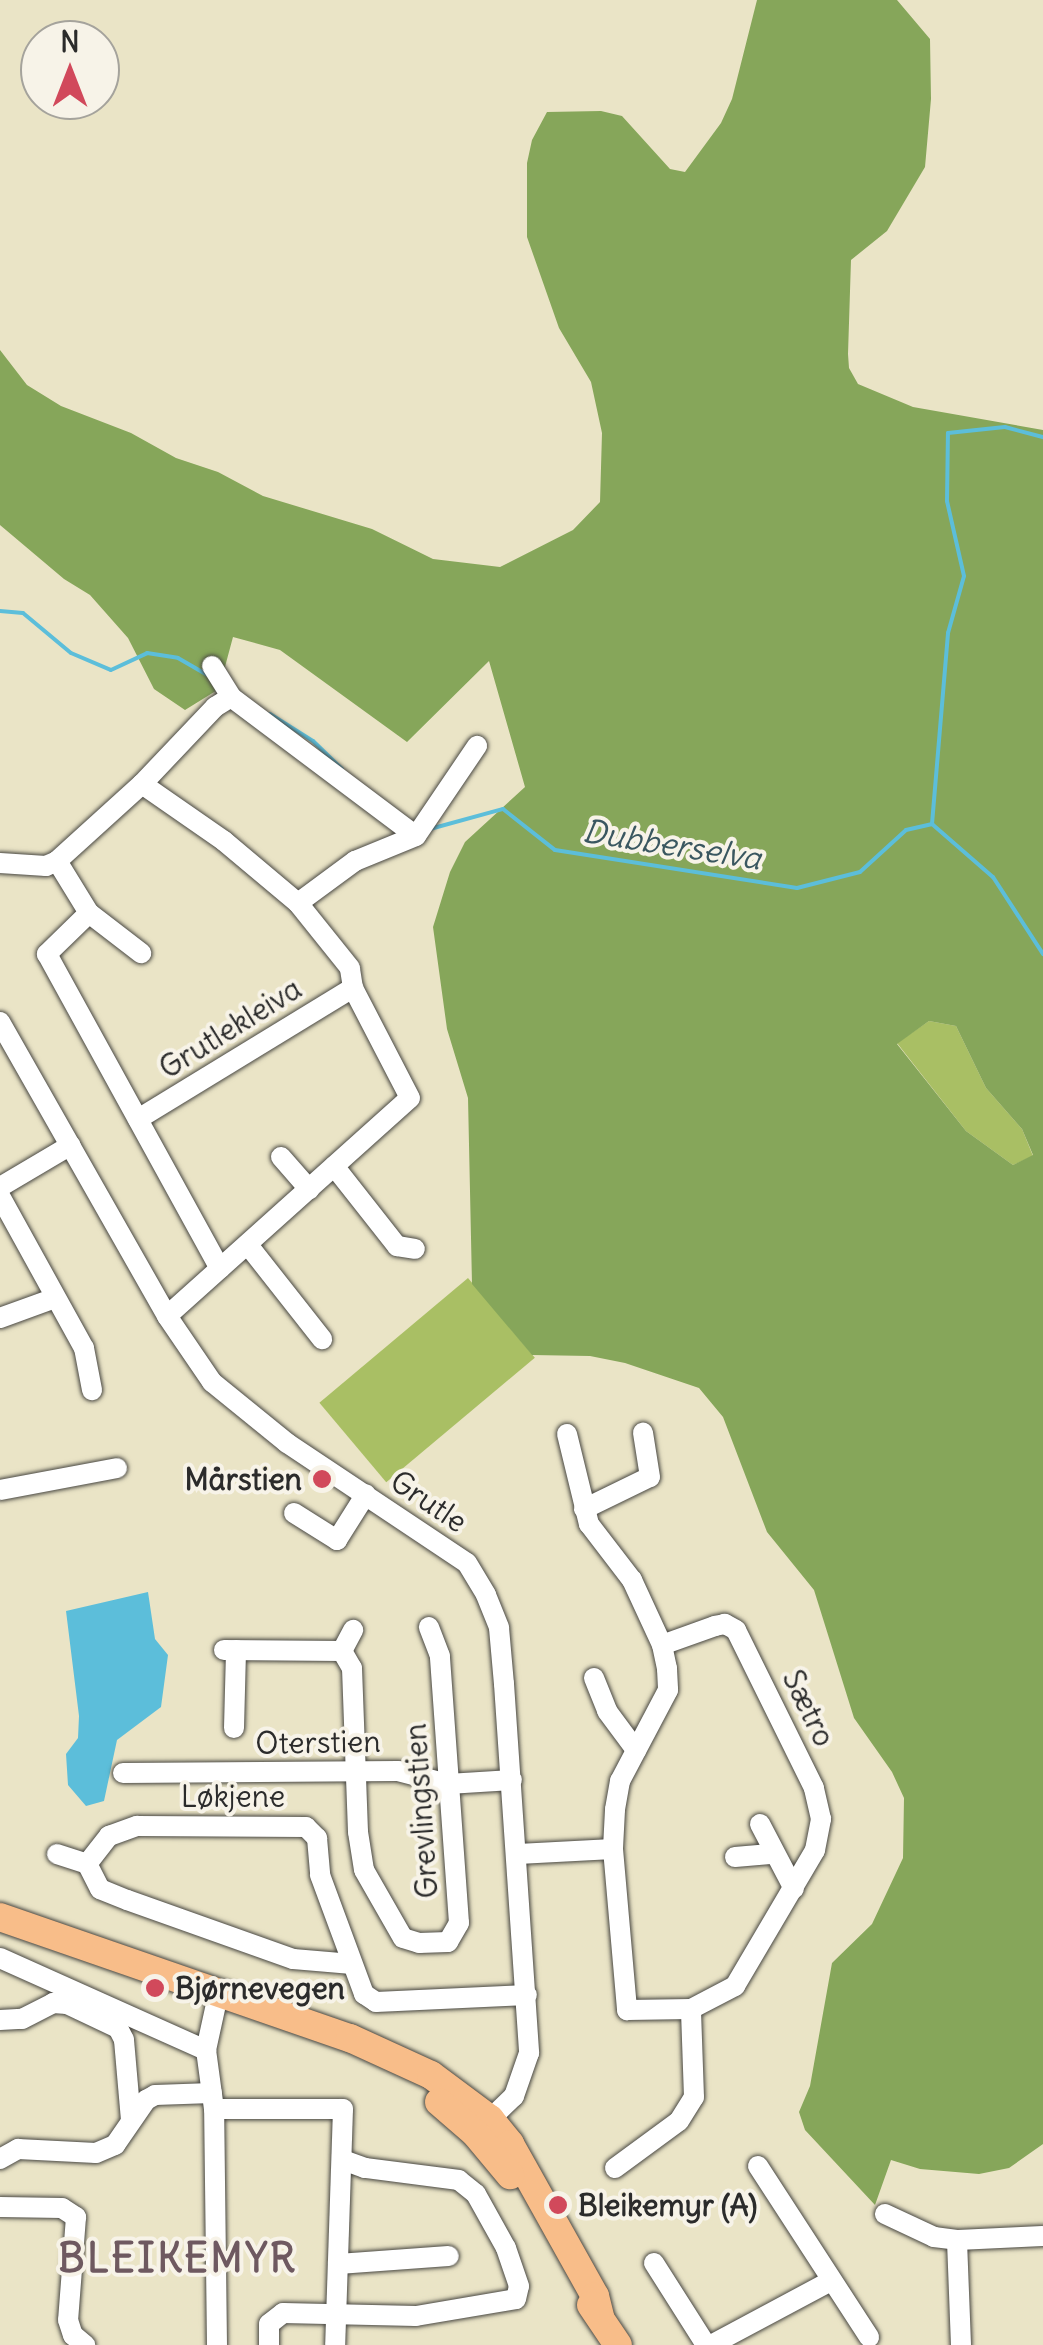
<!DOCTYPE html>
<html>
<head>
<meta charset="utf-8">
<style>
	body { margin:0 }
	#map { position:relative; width:1043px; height:2345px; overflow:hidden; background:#eae4c6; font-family:Delius,sans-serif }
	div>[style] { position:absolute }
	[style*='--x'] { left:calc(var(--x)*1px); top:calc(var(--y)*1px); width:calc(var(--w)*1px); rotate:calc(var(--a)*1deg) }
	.green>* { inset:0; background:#a9bf64; transform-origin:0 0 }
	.forest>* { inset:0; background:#86a65a }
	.water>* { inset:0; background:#5cbeda }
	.stream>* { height:4px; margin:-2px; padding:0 2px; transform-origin:2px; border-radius:2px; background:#5cbeda }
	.roads { filter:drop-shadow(0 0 2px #484742) drop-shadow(0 0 2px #484742) }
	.minor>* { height:20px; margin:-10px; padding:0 10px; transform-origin:10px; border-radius:10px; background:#fff }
	.major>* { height:28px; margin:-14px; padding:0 14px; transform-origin:14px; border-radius:14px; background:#f8bd89 }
	.dots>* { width:28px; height:28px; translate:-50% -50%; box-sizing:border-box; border:5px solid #f7f3e8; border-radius:50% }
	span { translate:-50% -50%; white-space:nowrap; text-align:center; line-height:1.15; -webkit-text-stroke:8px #f7f3e8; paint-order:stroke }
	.street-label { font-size:30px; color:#2b2b2b }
	.poi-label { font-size:30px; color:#2b2b2b; font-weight:700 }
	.right { translate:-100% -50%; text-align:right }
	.left { translate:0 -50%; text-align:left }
	.water-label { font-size:32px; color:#3a5760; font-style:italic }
	.district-label { font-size:40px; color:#6e5960; font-weight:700; letter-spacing:2.5px }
	.north { position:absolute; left:20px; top:20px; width:100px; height:100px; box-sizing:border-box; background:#f7f3e8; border:2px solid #a5a39c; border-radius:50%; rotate:0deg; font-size:28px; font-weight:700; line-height:40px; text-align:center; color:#2b2b2b }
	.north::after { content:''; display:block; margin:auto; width:35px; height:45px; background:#d1495b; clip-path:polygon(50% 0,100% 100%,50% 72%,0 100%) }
</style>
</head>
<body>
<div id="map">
	<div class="green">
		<i style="clip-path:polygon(929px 1021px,956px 1026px,986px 1088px,1022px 1129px,1033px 1156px,1013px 1165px,966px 1131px,897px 1043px)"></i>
		<i style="left:468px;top:1278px;width:104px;height:194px;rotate:50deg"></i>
	</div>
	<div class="forest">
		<i style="clip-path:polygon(evenodd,757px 0,897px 0,930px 39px,931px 99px,925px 167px,887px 231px,851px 260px,848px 354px,849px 368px,858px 384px,913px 407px,1043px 430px,1043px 2144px,1009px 2168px,979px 2174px,920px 2169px,891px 2160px,875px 2205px,805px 2130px,799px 2112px,810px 2086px,832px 1963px,872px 1924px,903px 1858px,904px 1798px,892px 1772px,854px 1718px,814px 1590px,767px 1532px,723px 1417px,699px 1388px,625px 1363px,590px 1356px,532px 1355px,472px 1284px,468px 1098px,447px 1029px,433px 927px,450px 872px,465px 842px,525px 787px,489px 661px,407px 742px,280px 650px,233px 637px,219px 689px,185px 710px,154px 689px,128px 638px,90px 595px,64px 579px,0 525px,0 350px,27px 385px,61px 406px,131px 433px,176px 458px,218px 472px,263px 496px,372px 529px,433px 559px,500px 567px,573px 530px,600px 502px,602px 433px,591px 382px,559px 328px,527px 237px,527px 163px,532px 140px,547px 112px,601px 111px,622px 116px,670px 169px,685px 172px,721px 123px,732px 99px,757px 0,929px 1021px,956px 1026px,986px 1088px,1022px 1129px,1033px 1155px,1013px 1165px,966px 1131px,897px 1044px,929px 1021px)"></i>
	</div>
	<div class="water">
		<i style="clip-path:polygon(148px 1592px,155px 1639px,168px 1655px,161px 1707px,117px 1740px,104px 1801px,86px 1806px,68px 1785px,66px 1754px,78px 1738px,79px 1716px,66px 1611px)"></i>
	</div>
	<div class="stream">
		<i style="--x:0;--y:611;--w:23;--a:5"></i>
		<i style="--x:23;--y:613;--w:62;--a:39.8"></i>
		<i style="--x:71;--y:653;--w:43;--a:23"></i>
		<i style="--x:111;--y:670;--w:40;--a:-25"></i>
		<i style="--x:147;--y:653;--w:31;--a:9"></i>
		<i style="--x:178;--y:658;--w:34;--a:30"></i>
		<i style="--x:270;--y:714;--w:51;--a:32.1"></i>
		<i style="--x:313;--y:741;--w:40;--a:44"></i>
		<i style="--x:932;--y:824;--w:192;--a:-85.2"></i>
		<i style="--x:948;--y:633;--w:59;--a:-74.3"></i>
		<i style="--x:964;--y:576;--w:77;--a:-102.8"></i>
		<i style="--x:947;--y:501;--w:68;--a:-89.2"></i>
		<i style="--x:948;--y:433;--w:57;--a:-6"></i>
		<i style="--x:1005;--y:427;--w:39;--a:15"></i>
		<i style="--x:932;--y:824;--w:81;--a:41"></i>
		<i style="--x:993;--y:877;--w:92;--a:57"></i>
		<i style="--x:430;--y:829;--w:76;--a:-15.3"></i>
		<i style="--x:503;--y:809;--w:66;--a:38.3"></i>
		<i style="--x:555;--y:850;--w:245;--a:8.9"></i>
		<i style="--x:797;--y:888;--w:65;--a:-14.3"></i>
		<i style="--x:860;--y:872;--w:62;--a:-42.4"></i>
		<i style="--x:906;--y:830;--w:27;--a:-13"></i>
	</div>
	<div class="roads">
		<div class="minor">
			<i style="--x:212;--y:666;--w:36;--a:58"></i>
			<i style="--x:142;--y:784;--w:100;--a:34.8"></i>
			<i style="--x:224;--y:841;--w:97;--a:40"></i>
			<i style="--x:298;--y:903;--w:71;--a:-36.4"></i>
			<i style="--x:355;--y:861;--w:66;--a:-22.3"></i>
			<i style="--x:57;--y:861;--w:61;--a:58.4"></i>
			<i style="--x:89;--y:913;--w:66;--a:37.6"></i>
			<i style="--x:0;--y:863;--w:46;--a:3.7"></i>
			<i style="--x:46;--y:866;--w:12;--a:-24"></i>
			<i style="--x:57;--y:861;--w:115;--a:-42.2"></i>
			<i style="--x:142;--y:784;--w:106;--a:-46.5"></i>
			<i style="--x:215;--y:707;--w:19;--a:-32"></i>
			<i style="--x:231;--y:697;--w:231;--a:36.9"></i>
			<i style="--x:416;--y:836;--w:109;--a:-55.9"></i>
			<i style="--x:89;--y:913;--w:59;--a:135.7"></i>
			<i style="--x:47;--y:954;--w:359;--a:61.2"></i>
			<i style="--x:0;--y:1022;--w:338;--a:60.4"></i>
			<i style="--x:167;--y:1316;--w:80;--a:55.7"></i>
			<i style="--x:212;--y:1382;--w:97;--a:39.1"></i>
			<i style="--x:287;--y:1443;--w:216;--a:33.7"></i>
			<i style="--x:467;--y:1563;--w:37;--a:59"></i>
			<i style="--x:486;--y:1595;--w:35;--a:68"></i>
			<i style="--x:499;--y:1628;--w:56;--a:84.9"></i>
			<i style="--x:504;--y:1684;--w:370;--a:86.1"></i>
			<i style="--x:529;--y:2053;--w:46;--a:109.2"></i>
			<i style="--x:514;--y:2096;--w:43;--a:135.9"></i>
			<i style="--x:138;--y:1119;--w:252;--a:-31.4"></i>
			<i style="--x:281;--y:1157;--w:43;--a:48.8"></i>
			<i style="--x:334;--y:1166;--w:102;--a:51.8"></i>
			<i style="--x:397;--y:1246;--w:18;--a:9"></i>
			<i style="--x:0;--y:1187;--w:82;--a:-30.6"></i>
			<i style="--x:0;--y:1196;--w:174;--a:61.1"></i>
			<i style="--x:84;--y:1348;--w:43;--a:79.2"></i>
			<i style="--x:248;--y:1245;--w:120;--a:51.8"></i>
			<i style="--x:167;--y:1316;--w:326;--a:-41.9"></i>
			<i style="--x:410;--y:1098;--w:124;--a:-117.4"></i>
			<i style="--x:353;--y:988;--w:20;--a:-99"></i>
			<i style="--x:350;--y:968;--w:83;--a:-128.7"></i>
			<i style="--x:0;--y:1318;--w:59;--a:-20"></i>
			<i style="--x:567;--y:1434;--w:93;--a:76.3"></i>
			<i style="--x:589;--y:1524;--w:71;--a:52.5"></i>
			<i style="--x:632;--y:1580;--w:72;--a:65.2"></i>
			<i style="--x:662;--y:1645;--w:25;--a:78"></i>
			<i style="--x:667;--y:1669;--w:21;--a:87"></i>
			<i style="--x:668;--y:1690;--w:103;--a:117.8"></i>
			<i style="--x:620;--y:1781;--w:29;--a:100"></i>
			<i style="--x:615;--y:1810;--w:39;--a:93"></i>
			<i style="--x:613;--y:1849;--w:162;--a:85"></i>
			<i style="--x:627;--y:2010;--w:64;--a:-0.9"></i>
			<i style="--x:691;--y:2009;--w:50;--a:-27.6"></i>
			<i style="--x:735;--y:1986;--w:158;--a:-59.5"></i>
			<i style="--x:815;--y:1850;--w:32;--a:-79"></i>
			<i style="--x:821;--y:1819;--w:32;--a:-103"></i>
			<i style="--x:814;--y:1788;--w:176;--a:-116.3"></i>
			<i style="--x:736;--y:1630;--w:13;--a:-151"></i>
			<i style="--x:725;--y:1624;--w:10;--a:169"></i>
			<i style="--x:715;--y:1626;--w:56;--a:160.3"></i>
			<i style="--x:0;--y:1490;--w:119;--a:-10.6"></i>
			<i style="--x:584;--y:1509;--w:73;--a:-25.9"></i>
			<i style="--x:650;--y:1477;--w:45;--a:-99"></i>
			<i style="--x:294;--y:1513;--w:51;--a:32.1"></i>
			<i style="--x:337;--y:1540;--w:54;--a:-57.8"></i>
			<i style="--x:224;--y:1650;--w:118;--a:0.5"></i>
			<i style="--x:342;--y:1651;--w:20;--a:60"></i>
			<i style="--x:352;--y:1668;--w:164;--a:87.9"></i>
			<i style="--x:358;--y:1832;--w:38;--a:81"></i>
			<i style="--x:364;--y:1870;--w:78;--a:60.2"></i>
			<i style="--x:403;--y:1938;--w:17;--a:17"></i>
			<i style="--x:419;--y:1943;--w:29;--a:-2"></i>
			<i style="--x:448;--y:1942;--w:22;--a:-60"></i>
			<i style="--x:459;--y:1923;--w:268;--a:-94.1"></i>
			<i style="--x:440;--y:1656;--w:31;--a:-111"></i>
			<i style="--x:342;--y:1651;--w:24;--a:-62"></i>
			<i style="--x:594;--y:1678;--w:35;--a:68"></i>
			<i style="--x:607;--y:1711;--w:49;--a:53.4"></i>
			<i style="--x:234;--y:1728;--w:78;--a:-88.5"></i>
			<i style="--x:123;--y:1773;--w:275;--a:-0.4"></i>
			<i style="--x:398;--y:1771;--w:52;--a:14.6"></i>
			<i style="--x:448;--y:1784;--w:64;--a:-3.6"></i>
			<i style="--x:760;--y:1824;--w:73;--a:62.4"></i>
			<i style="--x:57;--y:1854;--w:32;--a:18"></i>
			<i style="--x:518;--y:1854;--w:95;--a:-3"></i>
			<i style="--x:735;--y:1857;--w:38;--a:-5"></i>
			<i style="--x:0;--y:1958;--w:226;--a:24.1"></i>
			<i style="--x:352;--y:1964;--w:59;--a:-175.2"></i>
			<i style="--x:293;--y:1959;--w:176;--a:-160.4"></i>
			<i style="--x:127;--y:1900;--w:29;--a:-158"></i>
			<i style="--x:100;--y:1889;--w:28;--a:-117"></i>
			<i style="--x:87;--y:1864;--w:36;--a:-52"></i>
			<i style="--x:109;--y:1836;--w:30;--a:-20"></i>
			<i style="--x:137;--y:1826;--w:169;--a:0.3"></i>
			<i style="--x:306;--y:1827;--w:16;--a:45"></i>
			<i style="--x:317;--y:1838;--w:37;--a:85"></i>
			<i style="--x:320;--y:1875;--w:127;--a:69.7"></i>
			<i style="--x:364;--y:1994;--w:14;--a:34"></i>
			<i style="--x:376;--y:2002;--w:151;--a:-2.7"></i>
			<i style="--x:0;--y:2020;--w:22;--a:-3"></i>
			<i style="--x:22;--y:2019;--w:35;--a:-27"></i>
			<i style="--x:53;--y:2003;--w:14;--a:4"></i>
			<i style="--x:67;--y:2004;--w:56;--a:25.2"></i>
			<i style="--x:118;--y:2028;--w:13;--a:63"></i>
			<i style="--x:124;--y:2040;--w:80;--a:85"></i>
			<i style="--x:214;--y:2109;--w:129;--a:0"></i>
			<i style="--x:343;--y:2109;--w:236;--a:91.9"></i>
			<i style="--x:0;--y:2159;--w:21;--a:-29"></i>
			<i style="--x:18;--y:2149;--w:78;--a:2.9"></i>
			<i style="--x:96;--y:2153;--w:21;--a:-23"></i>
			<i style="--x:115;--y:2145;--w:55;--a:-55.4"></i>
			<i style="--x:146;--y:2100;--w:10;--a:-29"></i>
			<i style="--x:155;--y:2095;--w:57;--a:-2"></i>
			<i style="--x:758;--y:2166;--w:204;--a:57"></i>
			<i style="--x:615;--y:2168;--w:79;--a:-36.3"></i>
			<i style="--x:679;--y:2121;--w:28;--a:-58"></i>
			<i style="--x:694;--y:2097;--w:88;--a:-92"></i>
			<i style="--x:0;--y:2207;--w:62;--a:0.9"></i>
			<i style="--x:62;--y:2208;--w:17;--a:33"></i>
			<i style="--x:76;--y:2217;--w:103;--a:94.4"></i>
			<i style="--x:68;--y:2320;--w:16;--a:72"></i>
			<i style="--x:73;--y:2335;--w:16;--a:40"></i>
			<i style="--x:885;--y:2214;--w:54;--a:25.1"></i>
			<i style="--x:934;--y:2237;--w:23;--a:7"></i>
			<i style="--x:654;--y:2263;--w:97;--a:57.6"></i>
			<i style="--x:338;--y:2264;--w:111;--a:-4.1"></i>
			<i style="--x:217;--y:2345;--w:236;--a:-90.7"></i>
			<i style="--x:214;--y:2109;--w:60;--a:-97.7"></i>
			<i style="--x:206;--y:2050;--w:56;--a:-77.7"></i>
			<i style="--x:269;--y:2345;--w:21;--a:-90"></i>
			<i style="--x:269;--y:2324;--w:18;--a:-38"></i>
			<i style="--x:283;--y:2313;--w:133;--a:1.3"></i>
			<i style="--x:416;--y:2316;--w:101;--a:-9.6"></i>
			<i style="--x:516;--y:2299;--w:13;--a:-77"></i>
			<i style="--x:519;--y:2286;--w:40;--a:-108.9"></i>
			<i style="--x:506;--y:2248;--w:62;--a:-119.1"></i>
			<i style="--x:476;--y:2194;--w:22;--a:-141"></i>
			<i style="--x:459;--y:2180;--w:95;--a:-172.7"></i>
			<i style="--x:365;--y:2168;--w:23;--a:-160"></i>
			<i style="--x:711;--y:2345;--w:136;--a:-28.1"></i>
			<i style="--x:961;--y:2345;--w:105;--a:-92.2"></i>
			<i style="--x:957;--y:2240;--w:86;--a:-2.7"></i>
		</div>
		<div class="major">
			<i style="--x:0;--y:1917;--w:370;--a:19.1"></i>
			<i style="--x:350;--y:2038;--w:89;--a:24.6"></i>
			<i style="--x:431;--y:2075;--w:74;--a:36.7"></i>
			<i style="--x:490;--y:2119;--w:32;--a:51"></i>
			<i style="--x:510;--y:2144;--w:174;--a:60.8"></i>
			<i style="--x:595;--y:2296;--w:21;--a:76"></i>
			<i style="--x:439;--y:2102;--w:48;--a:40.7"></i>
			<i style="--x:475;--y:2133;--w:55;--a:50.2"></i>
			<i style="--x:591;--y:2305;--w:48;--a:56"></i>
		</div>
	</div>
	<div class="dots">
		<i style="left:322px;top:1479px;background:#d1495b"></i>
		<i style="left:155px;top:1988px;background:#d1495b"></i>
		<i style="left:558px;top:2205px;background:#d1495b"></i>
	</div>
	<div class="street-label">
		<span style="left:230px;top:1028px;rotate:-32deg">Grutlekleiva</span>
		<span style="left:429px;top:1501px;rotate:34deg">Grutle</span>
		<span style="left:809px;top:1708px;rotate:64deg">Sætro</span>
		<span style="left:318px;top:1742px;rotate:-1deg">Oterstien</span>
		<span style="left:233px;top:1796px">Løkjene</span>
		<span style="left:421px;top:1811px;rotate:-94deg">Grevlingstien</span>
	</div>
	<div class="poi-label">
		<span class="right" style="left:302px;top:1479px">Mårstien</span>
		<span class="left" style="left:175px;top:1988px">Bjørnevegen</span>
		<span class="left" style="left:578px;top:2205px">Bleikemyr (A)</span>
	</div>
	<div class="water-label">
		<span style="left:672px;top:845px;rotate:9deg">Dubberselva</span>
	</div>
	<div class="district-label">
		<span style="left:178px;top:2258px">BLEIKEMYR</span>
	</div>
	<div class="north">N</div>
</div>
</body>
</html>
